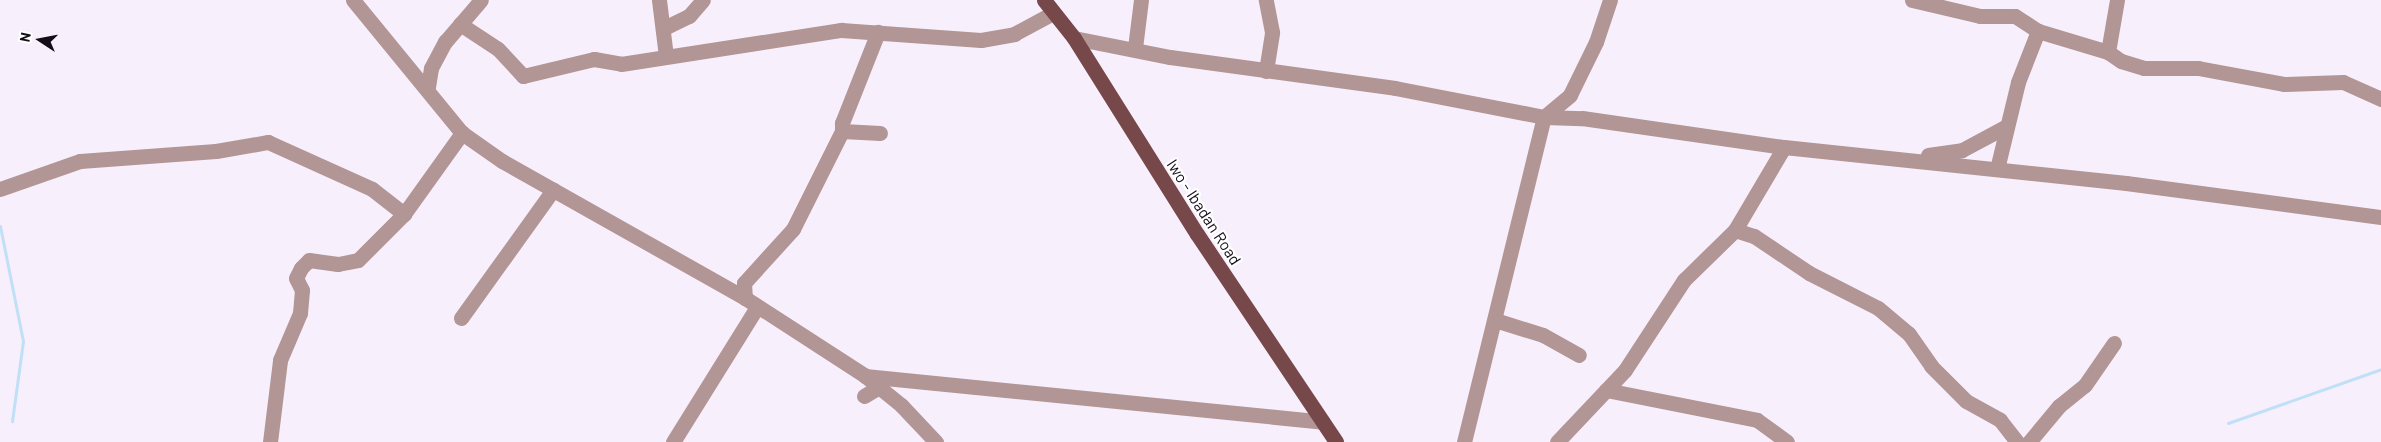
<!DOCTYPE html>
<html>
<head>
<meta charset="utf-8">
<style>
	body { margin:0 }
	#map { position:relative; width:2381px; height:442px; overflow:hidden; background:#f8effc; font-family:Barlow,sans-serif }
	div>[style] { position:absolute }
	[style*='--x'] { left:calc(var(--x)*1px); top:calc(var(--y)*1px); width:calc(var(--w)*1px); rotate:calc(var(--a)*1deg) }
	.stream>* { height:3px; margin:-1.5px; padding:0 1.5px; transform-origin:1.5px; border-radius:1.5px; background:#c0e0f7 }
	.minor>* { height:15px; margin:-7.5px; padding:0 7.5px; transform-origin:7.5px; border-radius:7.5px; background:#b29595 }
	.major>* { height:15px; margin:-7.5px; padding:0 7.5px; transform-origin:7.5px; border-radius:7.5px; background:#774849 }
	span { translate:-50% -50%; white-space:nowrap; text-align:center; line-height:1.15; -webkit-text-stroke:4.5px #fff; paint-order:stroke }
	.street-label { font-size:16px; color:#140d18 }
	.north { position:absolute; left:15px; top:15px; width:50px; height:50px; -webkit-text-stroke:4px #fff; paint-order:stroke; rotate:281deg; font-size:14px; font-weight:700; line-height:20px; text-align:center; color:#140d18 }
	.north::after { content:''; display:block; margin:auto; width:18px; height:22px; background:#140d18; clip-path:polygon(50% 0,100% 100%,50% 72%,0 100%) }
</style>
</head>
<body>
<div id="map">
	<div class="stream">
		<i style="--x:0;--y:226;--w:117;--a:78.7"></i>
		<i style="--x:23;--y:341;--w:81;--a:97.8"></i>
		<i style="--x:2228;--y:423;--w:162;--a:-19.4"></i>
	</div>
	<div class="minor">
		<i style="--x:353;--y:0;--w:172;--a:50.7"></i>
		<i style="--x:462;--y:133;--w:49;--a:35"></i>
		<i style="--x:502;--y:161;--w:279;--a:29.4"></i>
		<i style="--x:745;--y:298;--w:142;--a:32.9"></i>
		<i style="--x:864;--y:375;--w:48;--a:39"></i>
		<i style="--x:901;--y:405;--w:51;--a:46.6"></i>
		<i style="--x:659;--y:0;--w:56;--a:82.9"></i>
		<i style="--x:1912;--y:0;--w:70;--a:13.2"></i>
		<i style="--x:1980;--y:16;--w:35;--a:0"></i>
		<i style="--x:2015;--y:16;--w:27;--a:33"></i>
		<i style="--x:460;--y:24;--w:45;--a:33.3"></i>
		<i style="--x:498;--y:49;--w:37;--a:47"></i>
		<i style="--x:523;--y:76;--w:73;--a:-13.5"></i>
		<i style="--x:594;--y:59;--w:27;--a:10"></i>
		<i style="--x:621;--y:64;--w:223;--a:-8.8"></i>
		<i style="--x:841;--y:30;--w:140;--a:4.1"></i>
		<i style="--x:981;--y:40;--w:34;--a:-10"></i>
		<i style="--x:1014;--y:34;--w:44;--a:-28.3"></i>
		<i style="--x:664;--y:28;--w:28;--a:-26"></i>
		<i style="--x:689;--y:16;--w:21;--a:-49"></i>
		<i style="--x:1074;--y:38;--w:98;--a:11.2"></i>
		<i style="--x:1170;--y:57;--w:227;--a:7.8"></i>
		<i style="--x:1395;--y:88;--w:152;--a:11"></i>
		<i style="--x:1544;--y:117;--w:38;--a:2"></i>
		<i style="--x:1582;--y:118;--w:204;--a:8.2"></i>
		<i style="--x:1784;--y:147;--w:344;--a:6"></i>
		<i style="--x:2126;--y:183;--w:257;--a:7.6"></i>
		<i style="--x:1135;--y:48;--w:48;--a:-82.9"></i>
		<i style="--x:2108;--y:52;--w:16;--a:35"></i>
		<i style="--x:2121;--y:61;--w:24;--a:17"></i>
		<i style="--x:2144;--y:68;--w:54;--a:0"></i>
		<i style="--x:2198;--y:68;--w:87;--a:10.5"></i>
		<i style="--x:2284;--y:84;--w:59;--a:-1.9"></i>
		<i style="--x:2343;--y:82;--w:42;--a:24.1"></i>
		<i style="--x:1266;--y:71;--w:39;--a:-81"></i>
		<i style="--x:1272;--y:32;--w:33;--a:-101"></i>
		<i style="--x:428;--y:87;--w:19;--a:-81"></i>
		<i style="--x:431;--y:68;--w:30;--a:-62"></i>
		<i style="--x:445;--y:42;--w:55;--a:-49.4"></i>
		<i style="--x:842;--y:131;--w:38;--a:3"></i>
		<i style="--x:1928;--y:155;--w:34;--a:-8"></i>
		<i style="--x:1962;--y:150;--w:49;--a:-28.1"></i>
		<i style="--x:1997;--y:169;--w:89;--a:-76.4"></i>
		<i style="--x:2018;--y:82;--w:55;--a:-68.6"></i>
		<i style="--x:2038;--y:31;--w:73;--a:16.7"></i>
		<i style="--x:2108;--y:52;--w:53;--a:-80.2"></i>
		<i style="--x:0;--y:189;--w:85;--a:-19.3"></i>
		<i style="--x:80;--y:161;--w:136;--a:-4.2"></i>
		<i style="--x:216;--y:151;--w:53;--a:-9.8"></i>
		<i style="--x:268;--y:142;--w:114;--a:24.3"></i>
		<i style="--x:372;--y:189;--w:41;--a:38"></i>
		<i style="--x:1735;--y:230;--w:20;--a:18"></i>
		<i style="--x:1754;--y:236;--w:66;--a:33.9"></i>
		<i style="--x:1809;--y:273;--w:77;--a:26.9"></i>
		<i style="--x:1878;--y:308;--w:40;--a:40"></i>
		<i style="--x:1909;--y:334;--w:39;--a:55"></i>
		<i style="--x:1931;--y:366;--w:49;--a:45"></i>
		<i style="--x:1966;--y:401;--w:39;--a:29"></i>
		<i style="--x:2000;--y:420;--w:28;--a:52"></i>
		<i style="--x:745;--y:298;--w:15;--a:-94"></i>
		<i style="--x:744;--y:283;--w:73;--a:-47.8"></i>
		<i style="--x:793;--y:229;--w:110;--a:-63.4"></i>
		<i style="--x:842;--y:131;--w:8;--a:-90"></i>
		<i style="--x:842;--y:123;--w:98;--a:-68.4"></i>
		<i style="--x:461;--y:318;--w:158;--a:-54.3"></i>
		<i style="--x:1495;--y:320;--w:50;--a:17.4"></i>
		<i style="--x:1543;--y:335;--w:41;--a:29.1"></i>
		<i style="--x:865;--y:376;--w:460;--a:5.7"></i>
		<i style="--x:1606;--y:390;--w:154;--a:11.2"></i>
		<i style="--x:1757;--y:420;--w:37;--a:36"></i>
		<i style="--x:864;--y:396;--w:17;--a:-31"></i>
		<i style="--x:270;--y:442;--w:83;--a:-83"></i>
		<i style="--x:280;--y:360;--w:51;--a:-66.9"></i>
		<i style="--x:300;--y:313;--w:23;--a:-85"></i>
		<i style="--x:302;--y:290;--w:13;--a:-117"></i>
		<i style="--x:296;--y:278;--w:11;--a:-63"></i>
		<i style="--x:301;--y:268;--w:11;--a:-45"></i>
		<i style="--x:309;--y:260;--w:29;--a:8"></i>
		<i style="--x:338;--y:264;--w:20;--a:-11"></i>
		<i style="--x:358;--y:260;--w:65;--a:-45"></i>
		<i style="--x:404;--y:214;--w:100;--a:-54.4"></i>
		<i style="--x:673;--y:442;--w:159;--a:-58.1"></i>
		<i style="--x:1464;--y:442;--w:335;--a:-76.2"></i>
		<i style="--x:1544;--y:117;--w:34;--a:-40"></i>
		<i style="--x:1570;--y:95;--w:59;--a:-63.9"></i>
		<i style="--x:1596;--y:42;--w:44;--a:-71.6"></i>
		<i style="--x:1557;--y:442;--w:99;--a:-46.6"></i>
		<i style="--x:1625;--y:370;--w:108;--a:-56.8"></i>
		<i style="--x:1684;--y:280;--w:71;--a:-44.4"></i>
		<i style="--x:1735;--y:230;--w:96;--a:-59.4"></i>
		<i style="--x:2029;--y:442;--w:47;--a:-50.2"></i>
		<i style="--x:2059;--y:406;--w:33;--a:-39"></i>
		<i style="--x:2085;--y:385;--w:51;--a:-55.4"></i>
	</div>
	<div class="major">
		<i style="--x:1044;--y:0;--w:48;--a:51.7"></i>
		<i style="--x:1074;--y:38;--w:231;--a:57.9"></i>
		<i style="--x:1197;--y:234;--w:250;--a:56.2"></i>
	</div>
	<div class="street-label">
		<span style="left:1204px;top:212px;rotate:57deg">Iwo - Ibadan Road</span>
	</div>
	<div class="north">N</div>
</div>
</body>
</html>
